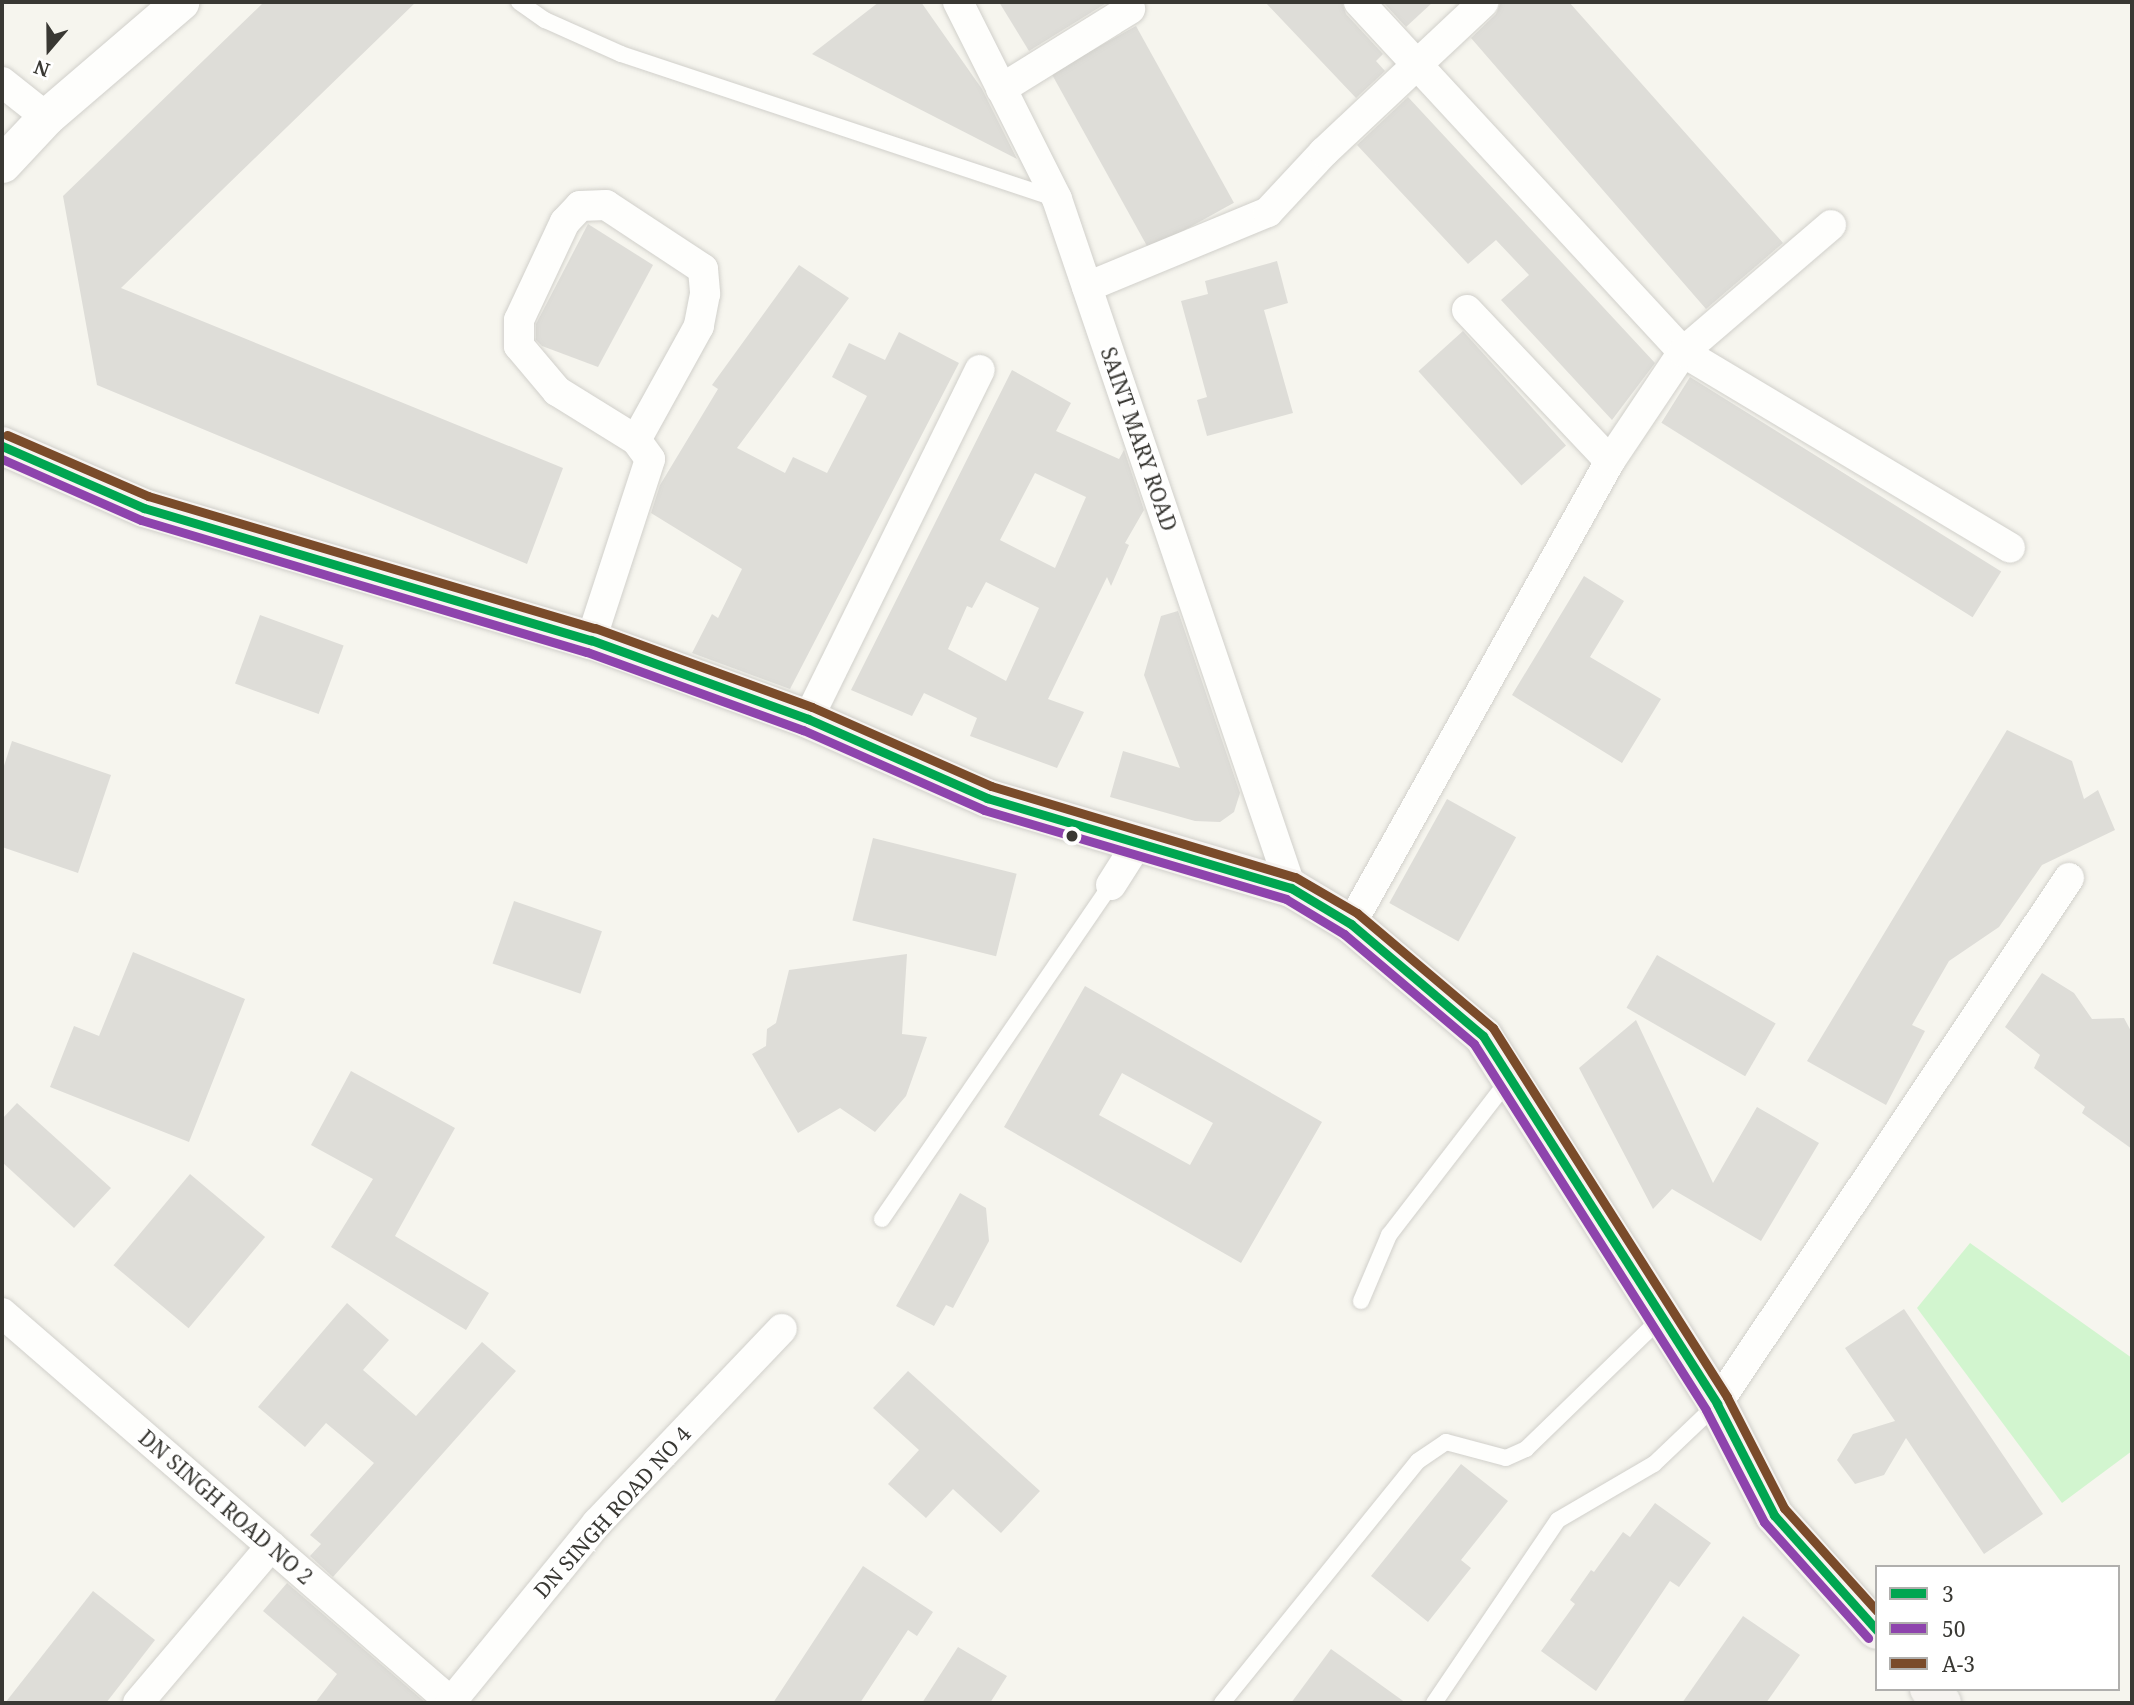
<!DOCTYPE html>
<html>
<head>
<meta charset="utf-8">
<style>
	body { margin:0 }
	#map { position:relative; width:2134px; height:1705px; overflow:hidden; background:#f6f5ee; font-family:"Noto Serif",serif }
	div>[style] { position:absolute }
	[style*='--x'] { left:calc(var(--x)*1px); top:calc(var(--y)*1px); width:calc(var(--w)*1px); rotate:calc(var(--a)*1deg) }
	.green>* { inset:0; background:#d2f5cf }
	.building>* { inset:0; background:#deddd8; transform-origin:0 0 }
	.roads { filter:drop-shadow(0 0 2px #d1d0cb) drop-shadow(0 0 2px #d1d0cb) }
	.service>* { height:16px; margin:-8px; padding:0 8px; transform-origin:8px; border-radius:8px; background:#fefefc }
	.minor>* { height:30px; margin:-15px; padding:0 15px; transform-origin:15px; border-radius:15px; background:#fefefc }
	.tertiary>* { height:37px; margin:-18.5px; padding:0 18.5px; transform-origin:18.5px; border-radius:18.5px; background:#fefefc }
	.secondary>* { height:38px; margin:-19px; padding:0 19px; transform-origin:19px; border-radius:19px; background:#f6f3f0 }
	.bus-1>* { height:9px; margin:-4.5px; padding:0 4.5px; transform-origin:4.5px; border-radius:4.5px; background:#00a651 }
	.bus-2>* { height:9px; margin:-4.5px; padding:0 4.5px; transform-origin:4.5px; border-radius:4.5px; background:#8e44ad }
	.bus-3>* { height:9px; margin:-4.5px; padding:0 4.5px; transform-origin:4.5px; border-radius:4.5px; background:#7a4b2a }
	.dots>* { width:19px; height:19px; translate:-50% -50%; box-sizing:border-box; border:4px solid #fff; border-radius:50% }
	span { translate:-50% -50%; white-space:nowrap; text-align:center; line-height:1.15; -webkit-text-stroke:6px #fff; paint-order:stroke }
	.street-label { font-size:21px; color:#393833 }
	.frame { position:absolute; inset:0; border:4px solid #393833; pointer-events:none }
	.legend { position:absolute; left:1875px; top:1565px; width:245px; height:126px; box-sizing:border-box; background:#fff; border:2px solid #b0afad; margin:0; padding:9px 12px; list-style:none; font-size:21px; color:#393833 }
	.legend li { display:flex; align-items:center; gap:14px; height:35px }
	.legend b { width:35px; border:2px solid #b0afad }
	.north { position:absolute; left:14px; top:14px; width:70px; height:70px; -webkit-text-stroke:5px #fff; paint-order:stroke; rotate:200deg; font-size:19px; font-weight:700; line-height:28px; text-align:center; color:#393833 }
	.north::after { content:''; display:block; margin:auto; width:24px; height:32px; background:#393833; clip-path:polygon(50% 0,100% 100%,50% 72%,0 100%) }
</style>
</head>
<body>
<div id="map">
	<div class="green">
		<i style="clip-path:polygon(1970px 1243px,2132px 1358px,2132px 1451px,2062px 1503px,1917px 1308px)"></i>
	</div>
	<div class="building">
		<i style="clip-path:polygon(264px 2px,416px 2px,121px 288px,563px 468px,527px 564px,97px 385px,63px 196px)"></i>
		<i style="clip-path:polygon(879px 2px,921px 2px,982px 89px,1017px 159px,812px 54px)"></i>
		<i style="clip-path:polygon(999px 2px,1108px 2px,1029px 51px)"></i>
		<i style="clip-path:polygon(1265px 2px,1342px 2px,1346px 14px,1383px 54px,1376px 61px,1385px 71px,1356px 98px)"></i>
		<i style="clip-path:polygon(1383px 2px,1433px 2px,1406px 27px)"></i>
		<i style="clip-path:polygon(1501px 2px,1569px 2px,1783px 243px,1706px 309px,1471px 38px,1496px 14px)"></i>
		<i style="left:1136px;top:26px;width:202px;height:97px;rotate:61deg"></i>
		<i style="clip-path:polygon(1408px 97px,1655px 363px,1612px 420px,1501px 300px,1529px 275px,1496px 240px,1468px 264px,1357px 145px)"></i>
		<i style="clip-path:polygon(588px 224px,653px 265px,598px 367px,542px 346px,536px 340px,536px 324px)"></i>
		<i style="clip-path:polygon(1277px 261px,1288px 303px,1264px 310px,1293px 413px,1207px 436px,1197px 400px,1207px 397px,1181px 301px,1208px 294px,1205px 281px)"></i>
		<i style="clip-path:polygon(799px 265px,849px 298px,737px 448px,785px 473px,793px 457px,827px 473px,867px 396px,832px 377px,849px 343px,885px 360px,899px 332px,959px 363px,790px 689px,692px 653px,712px 614px,718px 618px,742px 569px,651px 513px,660px 485px,718px 389px,712px 385px)"></i>
		<i style="left:1463px;top:331px;width:154px;height:60px;rotate:48deg"></i>
		<i style="clip-path:polygon(evenodd,1012px 370px,1071px 403px,1056px 431px,1119px 459px,1124px 450px,1144px 510px,1125px 543px,1129px 545px,1111px 586px,1107px 577px,1048px 699px,1084px 712px,1057px 768px,970px 736px,977px 718px,924px 693px,912px 716px,851px 690px,1012px 370px,1035px 473px,1086px 497px,1055px 568px,1000px 540px,1035px 473px,1012px 370px,986px 582px,1039px 608px,1006px 681px,948px 649px,967px 606px,972px 608px,986px 582px)"></i>
		<i style="left:1690px;top:377px;width:367px;height:54px;rotate:32deg"></i>
		<i style="clip-path:polygon(1584px 576px,1624px 601px,1590px 657px,1661px 699px,1622px 763px,1512px 695px)"></i>
		<i style="clip-path:polygon(1178px 611px,1240px 793px,1234px 812px,1220px 822px,1195px 821px,1110px 797px,1123px 751px,1180px 768px,1144px 675px,1161px 616px)"></i>
		<i style="left:260px;top:615px;width:89px;height:73px;rotate:20deg"></i>
		<i style="clip-path:polygon(2007px 730px,2072px 761px,2084px 799px,2098px 790px,2115px 830px,2042px 865px,1999px 927px,1949px 961px,1912px 1025px,1925px 1031px,1886px 1105px,1807px 1061px)"></i>
		<i style="clip-path:polygon(12px 741px,111px 775px,78px 873px,2px 847px,2px 772px)"></i>
		<i style="left:1447px;top:799px;width:79px;height:119px;rotate:29deg"></i>
		<i style="left:873px;top:838px;width:148px;height:85px;rotate:14deg"></i>
		<i style="left:514px;top:901px;width:93px;height:66px;rotate:19deg"></i>
		<i style="clip-path:polygon(133px 952px,245px 999px,189px 1142px,50px 1087px,74px 1026px,99px 1036px)"></i>
		<i style="clip-path:polygon(907px 954px,902px 1034px,927px 1037px,906px 1096px,875px 1132px,840px 1108px,798px 1133px,752px 1054px,766px 1046px,767px 1029px,776px 1023px,789px 970px)"></i>
		<i style="left:1657px;top:955px;width:137px;height:61px;rotate:30deg"></i>
		<i style="clip-path:polygon(2042px 973px,2074px 993px,2092px 1019px,2124px 1018px,2132px 1033px,2132px 1149px,2082px 1113px,2085px 1107px,2034px 1068px,2040px 1055px,2005px 1027px)"></i>
		<i style="clip-path:polygon(evenodd,1085px 986px,1322px 1122px,1241px 1263px,1004px 1127px,1085px 986px,1122px 1073px,1213px 1123px,1190px 1165px,1099px 1115px,1122px 1073px)"></i>
		<i style="clip-path:polygon(1636px 1020px,1713px 1183px,1757px 1107px,1819px 1143px,1761px 1241px,1672px 1189px,1653px 1209px,1579px 1068px)"></i>
		<i style="clip-path:polygon(351px 1071px,455px 1128px,395px 1236px,489px 1293px,466px 1330px,331px 1247px,373px 1179px,311px 1145px)"></i>
		<i style="clip-path:polygon(17px 1103px,111px 1188px,74px 1228px,2px 1162px,2px 1119px)"></i>
		<i style="left:190px;top:1174px;width:98px;height:119px;rotate:40deg"></i>
		<i style="clip-path:polygon(960px 1193px,986px 1208px,989px 1241px,953px 1308px,946px 1305px,934px 1326px,896px 1306px)"></i>
		<i style="clip-path:polygon(347px 1303px,389px 1340px,363px 1370px,416px 1416px,482px 1342px,516px 1371px,333px 1577px,310px 1556px,321px 1544px,310px 1535px,374px 1463px,326px 1423px,305px 1447px,258px 1407px)"></i>
		<i style="clip-path:polygon(1904px 1309px,2043px 1514px,1984px 1554px,1906px 1438px,1884px 1475px,1855px 1484px,1837px 1460px,1853px 1434px,1895px 1421px,1845px 1348px)"></i>
		<i style="clip-path:polygon(908px 1371px,1040px 1491px,1001px 1533px,953px 1489px,926px 1518px,888px 1484px,919px 1450px,873px 1408px)"></i>
		<i style="clip-path:polygon(1461px 1464px,1508px 1501px,1461px 1560px,1471px 1568px,1428px 1622px,1371px 1576px)"></i>
		<i style="clip-path:polygon(1655px 1503px,1711px 1543px,1679px 1587px,1670px 1581px,1596px 1691px,1541px 1651px,1575px 1604px,1570px 1600px,1591px 1570px,1594px 1572px,1623px 1532px,1630px 1537px)"></i>
		<i style="clip-path:polygon(863px 1566px,933px 1612px,917px 1636px,908px 1630px,860px 1703px,773px 1703px)"></i>
		<i style="clip-path:polygon(287px 1583px,426px 1703px,315px 1703px,337px 1674px,263px 1611px)"></i>
		<i style="clip-path:polygon(93px 1591px,155px 1640px,106px 1703px,5px 1703px)"></i>
		<i style="clip-path:polygon(1743px 1616px,1800px 1655px,1766px 1703px,1682px 1703px)"></i>
		<i style="clip-path:polygon(958px 1647px,1007px 1676px,990px 1703px,922px 1703px)"></i>
		<i style="clip-path:polygon(1331px 1649px,1406px 1703px,1291px 1703px)"></i>
	</div>
	<div class="roads">
		<div class="service">
			<i style="--x:519;--y:2;--w:32;--a:35"></i>
			<i style="--x:545;--y:20;--w:83;--a:24.1"></i>
			<i style="--x:621;--y:54;--w:457;--a:18.4"></i>
			<i style="--x:882;--y:1219;--w:405;--a:-55.6"></i>
			<i style="--x:1361;--y:1301;--w:72;--a:-67"></i>
			<i style="--x:1389;--y:1235;--w:198;--a:-52.4"></i>
			<i style="--x:1222;--y:1703;--w:311;--a:-51"></i>
			<i style="--x:1418;--y:1461;--w:34;--a:-34"></i>
			<i style="--x:1446;--y:1442;--w:62;--a:14.9"></i>
			<i style="--x:1506;--y:1458;--w:22;--a:-24"></i>
			<i style="--x:1526;--y:1449;--w:190;--a:-44.1"></i>
			<i style="--x:1434;--y:1703;--w:221;--a:-55.9"></i>
			<i style="--x:1558;--y:1520;--w:111;--a:-30.3"></i>
			<i style="--x:1654;--y:1464;--w:87;--a:-43.6"></i>
		</div>
		<div class="minor">
			<i style="--x:958;--y:2;--w:220;--a:63.3"></i>
			<i style="--x:1057;--y:199;--w:728;--a:71.24"></i>
			<i style="--x:1359;--y:2;--w:477;--a:47.2"></i>
			<i style="--x:1683;--y:352;--w:381;--a:30.9"></i>
			<i style="--x:2;--y:82;--w:56;--a:38.5"></i>
			<i style="--x:1001;--y:89;--w:152;--a:-31.8"></i>
			<i style="--x:1087;--y:287;--w:196;--a:-22.5"></i>
			<i style="--x:1268;--y:212;--w:82;--a:-47"></i>
			<i style="--x:1324;--y:152;--w:219;--a:-43.2"></i>
			<i style="--x:1467;--y:310;--w:208;--a:46.6"></i>
			<i style="--x:591;--y:640;--w:190;--a:-71.9"></i>
			<i style="--x:650;--y:459;--w:24;--a:-126"></i>
			<i style="--x:636;--y:440;--w:93;--a:-148.2"></i>
			<i style="--x:557;--y:391;--w:59;--a:-130.2"></i>
			<i style="--x:519;--y:346;--w:26;--a:-90"></i>
			<i style="--x:519;--y:320;--w:108;--a:-64.9"></i>
			<i style="--x:565;--y:222;--w:22;--a:-47"></i>
			<i style="--x:580;--y:206;--w:26;--a:-2"></i>
			<i style="--x:606;--y:205;--w:116;--a:33.4"></i>
			<i style="--x:703;--y:269;--w:25;--a:85"></i>
			<i style="--x:705;--y:294;--w:33;--a:101"></i>
			<i style="--x:699;--y:326;--w:130;--a:118.9"></i>
			<i style="--x:808;--y:719;--w:389;--a:-63.8"></i>
			<i style="--x:1111;--y:885;--w:49;--a:-57.6"></i>
			<i style="--x:1351;--y:924;--w:531;--a:-60.78"></i>
			<i style="--x:1610;--y:461;--w:131;--a:-56.2"></i>
			<i style="--x:1683;--y:352;--w:195;--a:-40.6"></i>
			<i style="--x:2;--y:1313;--w:595;--a:40.91"></i>
			<i style="--x:1717;--y:1404;--w:633;--a:-56.21"></i>
			<i style="--x:451;--y:1702;--w:231;--a:-50.8"></i>
			<i style="--x:597;--y:1523;--w:268;--a:-46.4"></i>
			<i style="--x:138;--y:1703;--w:206;--a:-49.7"></i>
		</div>
		<div class="tertiary">
			<i style="--x:2;--y:164;--w:64;--a:-46.9"></i>
			<i style="--x:46;--y:117;--w:177;--a:-40.6"></i>
		</div>
		<div class="secondary">
			<i style="--x:2;--y:446;--w:155;--a:23.6"></i>
			<i style="--x:144;--y:508;--w:466;--a:16.5"></i>
			<i style="--x:591;--y:640;--w:231;--a:20"></i>
			<i style="--x:808;--y:719;--w:196;--a:23.8"></i>
			<i style="--x:987;--y:798;--w:317;--a:16.5"></i>
			<i style="--x:1291;--y:888;--w:70;--a:31"></i>
			<i style="--x:1351;--y:924;--w:173;--a:40.3"></i>
			<i style="--x:1483;--y:1036;--w:436;--a:57.5"></i>
			<i style="--x:1717;--y:1404;--w:125;--a:62.8"></i>
			<i style="--x:1774;--y:1515;--w:154;--a:48.2"></i>
			<i style="--x:1929;--y:1689;--w:19;--a:47"></i>
		</div>
	</div>
	<div class="bus-1">
		<i style="--x:2;--y:446;--w:155;--a:23.6"></i>
		<i style="--x:144;--y:508;--w:466;--a:16.5"></i>
		<i style="--x:591;--y:640;--w:231;--a:20"></i>
		<i style="--x:808;--y:719;--w:196;--a:23.8"></i>
		<i style="--x:987;--y:798;--w:317;--a:16.5"></i>
		<i style="--x:1291;--y:888;--w:70;--a:31"></i>
		<i style="--x:1351;--y:924;--w:173;--a:40.3"></i>
		<i style="--x:1483;--y:1036;--w:436;--a:57.5"></i>
		<i style="--x:1717;--y:1404;--w:125;--a:62.8"></i>
		<i style="--x:1774;--y:1515;--w:154;--a:48.2"></i>
	</div>
	<div class="bus-2">
		<i style="--x:2;--y:459;--w:152;--a:23.7"></i>
		<i style="--x:141;--y:520;--w:465;--a:16.5"></i>
		<i style="--x:587;--y:652;--w:230;--a:19.9"></i>
		<i style="--x:803;--y:730;--w:198;--a:23.8"></i>
		<i style="--x:984;--y:810;--w:315;--a:16.4"></i>
		<i style="--x:1286;--y:899;--w:68;--a:31.1"></i>
		<i style="--x:1344;--y:934;--w:170;--a:40.2"></i>
		<i style="--x:1474;--y:1044;--w:433;--a:57.6"></i>
		<i style="--x:1706;--y:1410;--w:126;--a:62.6"></i>
		<i style="--x:1764;--y:1522;--w:156;--a:48.1"></i>
	</div>
	<div class="bus-3">
		<i style="--x:7;--y:435;--w:154;--a:23.4"></i>
		<i style="--x:148;--y:496;--w:466;--a:16.5"></i>
		<i style="--x:595;--y:628;--w:231;--a:20"></i>
		<i style="--x:812;--y:707;--w:196;--a:23.8"></i>
		<i style="--x:991;--y:786;--w:317;--a:16.7"></i>
		<i style="--x:1295;--y:877;--w:72;--a:30.1"></i>
		<i style="--x:1357;--y:913;--w:178;--a:40.2"></i>
		<i style="--x:1493;--y:1028;--w:437;--a:57.6"></i>
		<i style="--x:1727;--y:1397;--w:125;--a:62.8"></i>
		<i style="--x:1784;--y:1508;--w:139;--a:47.9"></i>
	</div>
	<div class="dots">
		<i style="left:1072px;top:836px;background:#393833"></i>
	</div>
	<div class="street-label">
		<span style="left:1139px;top:439px;rotate:71deg">SAINT MARY ROAD</span>
		<span style="left:226px;top:1507px;rotate:41deg">DN SINGH ROAD NO 2</span>
		<span style="left:612px;top:1512px;rotate:-48deg">DN SINGH ROAD NO 4</span>
	</div>
	<div class="frame"></div>
	<ul class="legend">
	<li><b style="height:9px;background:#00a651"></b>3</li>
	<li><b style="height:9px;background:#8e44ad"></b>50</li>
	<li><b style="height:9px;background:#7a4b2a"></b>A-3</li>
	</ul>
	<div class="north">N</div>
</div>
</body>
</html>
